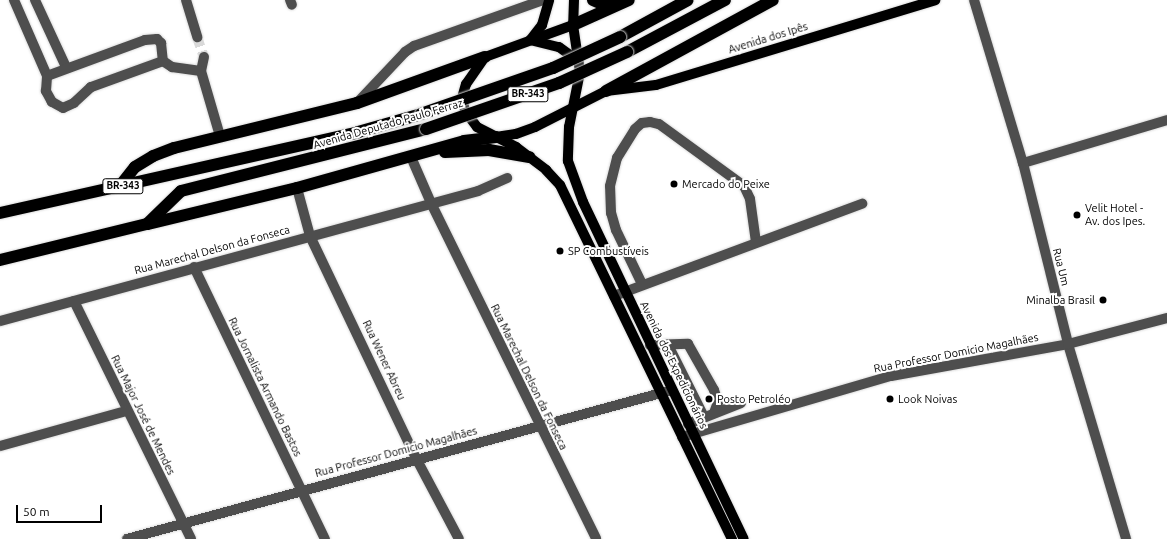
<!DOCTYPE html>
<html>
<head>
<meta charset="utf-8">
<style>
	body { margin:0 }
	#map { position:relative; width:1167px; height:539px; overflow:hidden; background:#fff; font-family:Ubuntu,sans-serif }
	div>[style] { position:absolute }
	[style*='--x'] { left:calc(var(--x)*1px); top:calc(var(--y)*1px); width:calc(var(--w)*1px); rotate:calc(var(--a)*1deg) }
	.minor-tunnel>* { height:10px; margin-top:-5px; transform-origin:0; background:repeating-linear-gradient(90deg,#d9d9d9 0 10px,transparent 0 15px) }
	.roads { filter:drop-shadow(0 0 1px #dbdbdb) drop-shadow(0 0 1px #dbdbdb) }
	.minor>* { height:10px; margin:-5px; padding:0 5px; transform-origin:5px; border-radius:5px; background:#4e4e4e }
	.major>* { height:10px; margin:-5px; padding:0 5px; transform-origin:5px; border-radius:5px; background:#000 }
	.highway>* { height:12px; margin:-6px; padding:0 6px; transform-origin:6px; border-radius:6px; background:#000 }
	.bridges { filter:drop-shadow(0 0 1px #dbdbdb) drop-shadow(0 0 1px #dbdbdb) }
	.highway-bridge>* { height:12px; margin:-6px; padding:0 6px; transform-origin:6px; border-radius:6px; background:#000 }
	.dots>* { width:11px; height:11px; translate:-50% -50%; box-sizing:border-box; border:2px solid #fff; border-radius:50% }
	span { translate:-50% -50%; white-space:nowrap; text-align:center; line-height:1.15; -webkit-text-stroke:4px #fff; paint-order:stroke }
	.shield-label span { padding:1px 3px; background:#fff; border:1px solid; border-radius:3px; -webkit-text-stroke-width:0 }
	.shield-label { font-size:10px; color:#000; font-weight:700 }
	.street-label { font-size:11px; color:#000 }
	.poi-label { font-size:11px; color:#000 }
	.left { translate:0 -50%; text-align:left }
	.right { translate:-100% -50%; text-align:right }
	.scale { position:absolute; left:16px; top:505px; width:86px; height:18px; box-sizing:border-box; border:2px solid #000; border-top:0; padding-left:5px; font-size:12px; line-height:14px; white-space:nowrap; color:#000; -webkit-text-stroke:3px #fff; paint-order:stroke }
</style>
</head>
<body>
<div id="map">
	<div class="minor-tunnel">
		<i style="--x:197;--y:37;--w:21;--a:71"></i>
	</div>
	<div class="roads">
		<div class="minor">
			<i style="--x:14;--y:0;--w:83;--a:66.5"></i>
			<i style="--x:35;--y:0;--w:74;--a:65.2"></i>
			<i style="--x:186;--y:0;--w:39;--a:73"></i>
			<i style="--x:290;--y:0;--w:5;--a:68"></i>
			<i style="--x:974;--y:0;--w:170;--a:73.3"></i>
			<i style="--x:1023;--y:163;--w:187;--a:76"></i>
			<i style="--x:1068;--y:344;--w:203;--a:73.4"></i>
			<i style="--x:204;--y:57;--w:14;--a:102"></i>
			<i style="--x:201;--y:71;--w:68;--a:73.7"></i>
			<i style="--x:163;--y:61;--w:77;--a:160.1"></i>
			<i style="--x:91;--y:87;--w:23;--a:137"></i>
			<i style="--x:74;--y:103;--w:12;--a:156"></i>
			<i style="--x:63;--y:108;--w:13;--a:-151"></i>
			<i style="--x:52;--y:102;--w:13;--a:-119"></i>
			<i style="--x:46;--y:91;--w:15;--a:-86"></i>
			<i style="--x:47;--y:76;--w:104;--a:-20.2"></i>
			<i style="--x:145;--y:40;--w:12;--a:-5"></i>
			<i style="--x:157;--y:39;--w:6;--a:45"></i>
			<i style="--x:161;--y:43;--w:18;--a:84"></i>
			<i style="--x:163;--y:61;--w:11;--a:34"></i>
			<i style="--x:172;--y:67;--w:29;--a:8"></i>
			<i style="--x:357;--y:103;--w:70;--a:-46.7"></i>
			<i style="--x:405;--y:52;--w:11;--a:-34"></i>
			<i style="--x:414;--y:46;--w:137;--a:-19.6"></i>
			<i style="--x:411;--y:157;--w:50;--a:66.5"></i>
			<i style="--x:431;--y:203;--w:374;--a:63.8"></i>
			<i style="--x:1023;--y:163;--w:150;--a:-16.6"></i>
			<i style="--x:297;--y:188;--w:50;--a:74.8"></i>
			<i style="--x:310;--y:236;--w:248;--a:64.5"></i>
			<i style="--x:417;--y:460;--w:89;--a:62"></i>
			<i style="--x:194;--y:267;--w:302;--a:64.3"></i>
			<i style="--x:642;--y:284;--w:60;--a:-115.7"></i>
			<i style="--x:616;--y:230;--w:18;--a:-106"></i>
			<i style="--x:611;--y:213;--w:27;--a:-92"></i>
			<i style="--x:610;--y:186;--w:29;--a:-76"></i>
			<i style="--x:617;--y:158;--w:34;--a:-58"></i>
			<i style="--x:635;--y:129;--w:9;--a:-41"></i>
			<i style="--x:642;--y:123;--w:8;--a:-7"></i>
			<i style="--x:650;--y:122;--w:9;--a:13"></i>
			<i style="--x:659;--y:124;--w:105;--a:36.1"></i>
			<i style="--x:744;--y:186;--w:14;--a:65"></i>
			<i style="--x:750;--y:199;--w:43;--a:82.1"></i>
			<i style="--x:614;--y:296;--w:265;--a:-20.4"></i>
			<i style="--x:74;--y:301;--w:265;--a:63.8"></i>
			<i style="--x:0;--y:321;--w:495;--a:-15.2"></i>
			<i style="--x:478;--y:191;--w:32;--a:-24"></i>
			<i style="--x:650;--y:345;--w:38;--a:-2"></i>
			<i style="--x:688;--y:344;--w:53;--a:60.5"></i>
			<i style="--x:714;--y:390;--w:13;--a:72"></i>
			<i style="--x:718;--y:402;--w:12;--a:110"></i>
			<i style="--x:668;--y:345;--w:80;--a:63.4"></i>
			<i style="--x:688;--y:424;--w:57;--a:-21.6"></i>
			<i style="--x:682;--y:437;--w:218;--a:-16.3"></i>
			<i style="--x:891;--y:376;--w:180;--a:-10.2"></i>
			<i style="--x:1068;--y:344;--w:102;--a:-14.7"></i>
			<i style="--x:0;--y:446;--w:131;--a:-15.5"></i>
			<i style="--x:127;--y:539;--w:565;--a:-15.29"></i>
		</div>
		<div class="major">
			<i style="--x:574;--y:0;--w:25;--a:92"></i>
			<i style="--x:573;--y:25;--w:48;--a:81.5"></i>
			<i style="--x:580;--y:72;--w:56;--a:101.3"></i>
			<i style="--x:569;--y:127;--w:34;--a:92"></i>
			<i style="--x:568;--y:161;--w:44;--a:69.9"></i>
			<i style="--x:583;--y:202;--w:373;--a:64.5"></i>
			<i style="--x:573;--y:25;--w:94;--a:160"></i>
			<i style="--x:485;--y:57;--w:33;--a:125"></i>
			<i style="--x:466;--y:84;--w:15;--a:106"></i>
			<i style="--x:462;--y:98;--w:13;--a:77"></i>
			<i style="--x:465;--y:111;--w:20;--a:53"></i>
			<i style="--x:477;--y:127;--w:44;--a:27.1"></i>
			<i style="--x:516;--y:147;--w:38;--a:37"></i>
			<i style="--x:546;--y:170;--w:21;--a:47"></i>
			<i style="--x:560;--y:185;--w:394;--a:64.1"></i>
			<i style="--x:531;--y:39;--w:18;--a:-52"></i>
			<i style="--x:542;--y:25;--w:26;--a:-74"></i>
			<i style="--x:530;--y:40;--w:30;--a:14"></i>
			<i style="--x:559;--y:47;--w:24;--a:36"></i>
			<i style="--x:496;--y:137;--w:20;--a:-9"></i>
			<i style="--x:516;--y:134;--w:20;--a:-20"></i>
			<i style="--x:535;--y:127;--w:80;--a:-26.9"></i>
			<i style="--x:606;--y:91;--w:50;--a:-6.8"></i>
			<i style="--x:656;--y:85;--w:292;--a:-16.9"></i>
		</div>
		<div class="highway">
			<i style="--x:593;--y:0;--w:10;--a:24"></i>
			<i style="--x:602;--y:4;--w:14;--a:4"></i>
			<i style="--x:573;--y:25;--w:61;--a:-24.1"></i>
			<i style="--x:620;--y:37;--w:77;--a:-28.6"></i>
			<i style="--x:627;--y:52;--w:111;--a:-28"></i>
			<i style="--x:606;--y:91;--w:190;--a:-28.6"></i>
			<i style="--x:445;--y:152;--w:44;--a:-2.6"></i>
			<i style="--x:489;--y:150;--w:41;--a:9.9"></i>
			<i style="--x:120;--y:186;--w:24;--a:-52"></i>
			<i style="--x:135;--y:167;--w:21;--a:-31"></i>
			<i style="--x:153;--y:156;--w:22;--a:-21"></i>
			<i style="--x:174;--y:148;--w:188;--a:-13.8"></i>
			<i style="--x:357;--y:103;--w:136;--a:-19.8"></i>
			<i style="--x:0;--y:213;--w:367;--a:-12.7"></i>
			<i style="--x:358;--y:132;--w:66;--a:-15.9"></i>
			<i style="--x:148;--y:224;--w:153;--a:-13.6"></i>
			<i style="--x:297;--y:188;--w:173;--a:-15.7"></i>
			<i style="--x:464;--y:141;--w:32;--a:-7"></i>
			<i style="--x:0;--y:260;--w:151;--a:-13.8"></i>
			<i style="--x:147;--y:224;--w:47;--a:-44.1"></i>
			<i style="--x:181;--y:191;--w:253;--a:-14.2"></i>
		</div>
	</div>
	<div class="bridges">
		<div class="highway-bridge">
			<i style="--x:421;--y:114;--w:140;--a:-19.2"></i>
			<i style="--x:553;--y:68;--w:74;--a:-24.8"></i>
			<i style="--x:426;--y:129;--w:141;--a:-19.1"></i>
			<i style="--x:559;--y:83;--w:75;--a:-24.5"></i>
		</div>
	</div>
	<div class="dots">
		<i style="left:674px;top:184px;background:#000"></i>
		<i style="left:1077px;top:215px;background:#000"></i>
		<i style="left:560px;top:251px;background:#000"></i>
		<i style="left:1103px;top:300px;background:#000"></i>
		<i style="left:709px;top:399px;background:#000"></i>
		<i style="left:890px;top:399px;background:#000"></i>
	</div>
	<div class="shield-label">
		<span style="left:528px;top:94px">BR-343</span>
		<span style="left:123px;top:186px">BR-343</span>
	</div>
	<div class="street-label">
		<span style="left:768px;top:38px;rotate:-17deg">Avenida dos Ipês</span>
		<span style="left:388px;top:124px;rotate:-16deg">Avenida Deputado Paulo Ferraz</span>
		<span style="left:212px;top:250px;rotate:-15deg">Rua Marechal Delson da Fonseca</span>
		<span style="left:1061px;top:267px;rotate:76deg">Rua Um</span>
		<span style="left:956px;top:353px;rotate:-11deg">Rua Professor Domicio Magalhães</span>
		<span style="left:384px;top:360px;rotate:65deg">Rua Wener Abreu</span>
		<span style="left:674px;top:365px;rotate:64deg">Avenida dos Expedicionários</span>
		<span style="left:529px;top:377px;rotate:64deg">Rua Marechal Delson da Fonseca</span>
		<span style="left:265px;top:387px;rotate:64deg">Rua Jornalista Armando Bastos</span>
		<span style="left:143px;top:415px;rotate:64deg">Rua Major José de Mendes</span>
		<span style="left:396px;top:452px;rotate:-15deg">Rua Professor Domicio Magalhães</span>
	</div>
	<div class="poi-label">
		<span class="left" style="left:682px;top:184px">Mercado do Peixe</span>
		<span class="left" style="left:1085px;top:215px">Velit Hotel -<br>Av. dos Ipes.</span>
		<span class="left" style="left:568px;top:251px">SP Combustíveis</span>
		<span class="right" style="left:1095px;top:300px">Minalba Brasil</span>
		<span class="left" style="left:717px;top:399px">Posto Petroléo</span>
		<span class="left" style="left:898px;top:399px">Look Noivas</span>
	</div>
	<div class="scale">50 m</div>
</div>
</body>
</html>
